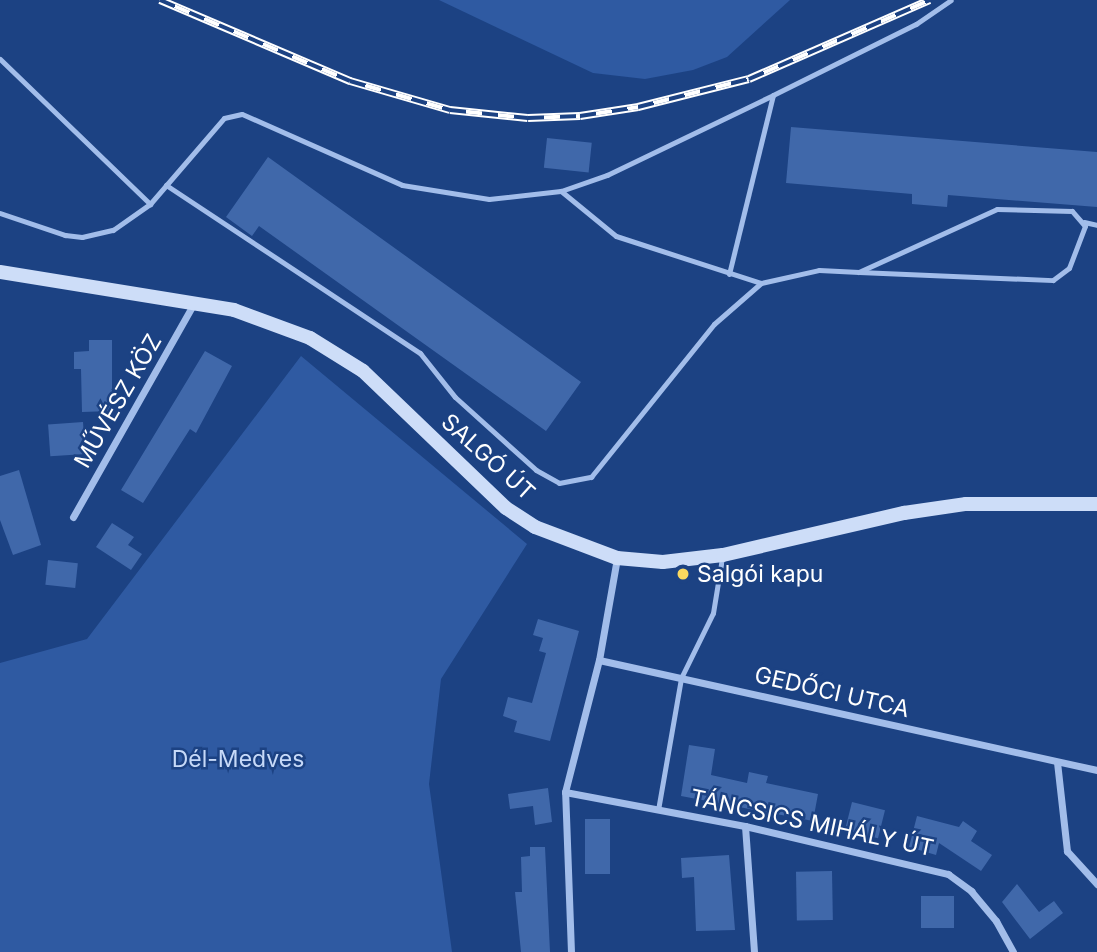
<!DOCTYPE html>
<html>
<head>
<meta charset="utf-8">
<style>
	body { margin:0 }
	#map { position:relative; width:1097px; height:952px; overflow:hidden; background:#1c4283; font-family:Inter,sans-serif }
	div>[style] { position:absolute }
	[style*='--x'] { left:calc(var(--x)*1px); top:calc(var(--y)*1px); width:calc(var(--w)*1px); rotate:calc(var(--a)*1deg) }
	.green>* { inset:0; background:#2f5aa2 }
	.building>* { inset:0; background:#4068aa; transform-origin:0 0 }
	.lane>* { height:5px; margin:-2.5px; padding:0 2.5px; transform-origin:2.5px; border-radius:2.5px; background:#a2bdea }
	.street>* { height:7px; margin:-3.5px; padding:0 3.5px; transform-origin:3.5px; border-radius:3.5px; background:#a2bdea }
	.secondary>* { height:14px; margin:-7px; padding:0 7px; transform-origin:7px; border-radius:7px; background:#cdddf8 }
	.rail>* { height:8px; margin-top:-4px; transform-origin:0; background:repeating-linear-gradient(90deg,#1c4283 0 16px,#fff 0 32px); box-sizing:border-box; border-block:2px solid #fff }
	.dots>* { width:19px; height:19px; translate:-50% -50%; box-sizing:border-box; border:4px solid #1c4283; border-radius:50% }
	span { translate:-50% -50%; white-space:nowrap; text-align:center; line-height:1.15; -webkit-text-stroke:5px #1c4283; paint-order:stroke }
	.street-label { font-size:23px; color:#fff }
	.poi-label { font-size:23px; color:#fff }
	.left { translate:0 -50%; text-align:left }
	.park-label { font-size:23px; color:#c6d9f8 }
</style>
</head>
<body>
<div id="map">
	<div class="green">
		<i style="clip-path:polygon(439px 0,790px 0,727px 57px,693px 70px,645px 79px,593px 73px)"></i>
		<i style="clip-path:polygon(301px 356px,527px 544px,441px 679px,429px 784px,452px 952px,0 952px,0 663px,87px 639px)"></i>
	</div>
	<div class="building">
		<i style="clip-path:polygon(791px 127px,1097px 152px,1097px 207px,948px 195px,947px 207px,912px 204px,912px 194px,786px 183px)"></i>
		<i style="left:547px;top:138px;width:45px;height:30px;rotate:6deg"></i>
		<i style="clip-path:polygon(268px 157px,581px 382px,546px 431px,259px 226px,252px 236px,226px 217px)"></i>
		<i style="clip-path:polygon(89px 340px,112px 340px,112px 411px,82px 412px,81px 369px,74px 369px,74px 352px,89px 351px)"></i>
		<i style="clip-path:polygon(205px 351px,232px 366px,196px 433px,190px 429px,143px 503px,121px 490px)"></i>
		<i style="left:83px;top:422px;width:32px;height:35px;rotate:86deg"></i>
		<i style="clip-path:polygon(19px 470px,41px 545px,13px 555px,0 520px,0 476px)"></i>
		<i style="clip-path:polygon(112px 523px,134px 537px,128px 545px,142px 554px,131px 570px,96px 547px)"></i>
		<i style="left:48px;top:560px;width:30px;height:25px;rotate:6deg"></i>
		<i style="clip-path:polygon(538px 619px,579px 631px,550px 741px,514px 732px,517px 721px,503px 716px,508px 697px,532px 703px,546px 653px,539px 651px,543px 638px,533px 635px)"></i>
		<i style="clip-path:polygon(689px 745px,715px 749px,711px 775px,747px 783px,749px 772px,768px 776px,766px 783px,818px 794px,813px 821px,681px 796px)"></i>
		<i style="clip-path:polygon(548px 788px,552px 822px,535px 825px,533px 806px,510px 809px,508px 794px)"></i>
		<i style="left:852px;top:802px;width:34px;height:29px;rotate:14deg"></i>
		<i style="clip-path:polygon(917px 816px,959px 827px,963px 821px,977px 831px,971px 841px,992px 855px,981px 871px,939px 843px,936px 855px,909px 847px)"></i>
		<i style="left:585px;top:819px;width:25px;height:55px"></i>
		<i style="clip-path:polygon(530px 847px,545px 847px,550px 952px,521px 952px,515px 892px,522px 892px,521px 857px,530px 856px)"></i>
		<i style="clip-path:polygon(729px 855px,735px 930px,696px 931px,694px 877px,682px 878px,681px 858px)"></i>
		<i style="left:832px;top:871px;width:49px;height:36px;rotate:89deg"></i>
		<i style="clip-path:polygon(1017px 884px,1039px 912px,1054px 901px,1063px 913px,1030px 939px,1002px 902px)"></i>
		<i style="left:921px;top:896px;width:33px;height:32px"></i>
	</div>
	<div class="lane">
		<i style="--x:0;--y:59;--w:209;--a:44"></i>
		<i style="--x:166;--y:185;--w:305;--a:33.5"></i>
		<i style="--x:420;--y:353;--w:56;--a:51.5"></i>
		<i style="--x:455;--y:397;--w:109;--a:42"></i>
		<i style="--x:536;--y:470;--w:26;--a:29"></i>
		<i style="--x:559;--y:483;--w:33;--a:-11"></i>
		<i style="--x:591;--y:477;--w:196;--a:-51.2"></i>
		<i style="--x:714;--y:324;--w:62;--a:-41.1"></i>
		<i style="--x:561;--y:191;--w:71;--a:39.3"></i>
		<i style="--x:616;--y:236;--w:152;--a:18"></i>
		<i style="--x:761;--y:283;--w:59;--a:-12.6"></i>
		<i style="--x:819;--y:270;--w:40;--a:2.9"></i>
		<i style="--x:859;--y:272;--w:194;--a:2.4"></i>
		<i style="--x:1053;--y:280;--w:20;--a:-37"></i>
		<i style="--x:1069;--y:268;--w:45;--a:-69.1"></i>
		<i style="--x:1085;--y:226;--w:20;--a:-131"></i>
		<i style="--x:1072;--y:211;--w:75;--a:-178.5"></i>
		<i style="--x:997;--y:209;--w:152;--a:155.5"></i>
		<i style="--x:0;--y:213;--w:69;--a:18.7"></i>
		<i style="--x:65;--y:235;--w:17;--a:7"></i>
		<i style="--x:82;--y:237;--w:32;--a:-13"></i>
		<i style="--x:113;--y:230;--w:45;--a:-35.1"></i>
		<i style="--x:150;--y:204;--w:113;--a:-49.3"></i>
		<i style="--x:224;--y:118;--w:18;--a:-13"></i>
		<i style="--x:242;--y:114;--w:175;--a:23.9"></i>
		<i style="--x:402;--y:185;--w:88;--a:9.1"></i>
		<i style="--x:489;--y:199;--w:72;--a:-6.3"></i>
		<i style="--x:561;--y:191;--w:49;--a:-19.2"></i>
		<i style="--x:607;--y:175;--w:184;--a:-25.7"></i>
		<i style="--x:773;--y:95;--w:160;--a:-26.4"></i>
		<i style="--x:916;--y:24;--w:42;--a:-34.4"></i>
		<i style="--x:1084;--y:222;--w:13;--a:13"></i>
		<i style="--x:729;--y:274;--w:184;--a:-76.2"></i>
		<i style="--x:658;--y:810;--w:134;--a:-80.1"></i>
		<i style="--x:681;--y:678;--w:72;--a:-63.8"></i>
		<i style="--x:713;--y:613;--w:56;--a:-80.7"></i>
	</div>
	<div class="street">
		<i style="--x:73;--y:517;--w:246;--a:-60.5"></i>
		<i style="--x:599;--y:660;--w:510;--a:12.46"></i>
		<i style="--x:1057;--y:762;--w:90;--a:83.6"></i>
		<i style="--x:1067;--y:851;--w:45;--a:47.7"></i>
		<i style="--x:565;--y:792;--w:183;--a:10.7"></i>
		<i style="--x:745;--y:826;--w:209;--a:13.3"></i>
		<i style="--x:948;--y:874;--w:29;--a:36"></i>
		<i style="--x:971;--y:891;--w:39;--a:50"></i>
		<i style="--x:996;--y:921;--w:35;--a:61"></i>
		<i style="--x:745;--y:826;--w:126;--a:85.9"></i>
		<i style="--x:571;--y:952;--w:160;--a:-92.1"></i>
		<i style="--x:565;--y:792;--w:136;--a:-75.6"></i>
		<i style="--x:599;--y:660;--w:104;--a:-80"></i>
	</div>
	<div class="secondary">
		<i style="--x:0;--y:272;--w:237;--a:9.2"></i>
		<i style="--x:234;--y:310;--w:81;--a:20.2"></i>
		<i style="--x:310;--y:338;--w:62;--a:31.9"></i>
		<i style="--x:363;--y:371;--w:198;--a:43.8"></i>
		<i style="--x:506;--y:508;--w:35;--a:33"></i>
		<i style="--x:535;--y:527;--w:88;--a:20.7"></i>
		<i style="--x:617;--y:558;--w:46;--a:5"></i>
		<i style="--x:663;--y:562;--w:60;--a:-6.7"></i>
		<i style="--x:723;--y:555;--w:186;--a:-13.1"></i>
		<i style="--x:904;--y:513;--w:63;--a:-8.3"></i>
		<i style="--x:966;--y:504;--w:131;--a:0"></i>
	</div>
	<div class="rail">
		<i style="--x:160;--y:0;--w:207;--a:23.1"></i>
		<i style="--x:350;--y:81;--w:104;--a:16.2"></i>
		<i style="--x:450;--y:110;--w:78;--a:5.9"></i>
		<i style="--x:528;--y:118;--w:52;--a:-2.2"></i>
		<i style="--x:580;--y:116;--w:59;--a:-8.8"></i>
		<i style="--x:638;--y:107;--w:114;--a:-14.2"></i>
		<i style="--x:749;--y:79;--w:197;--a:-23.6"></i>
	</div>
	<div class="dots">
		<i style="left:683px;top:574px;background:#fbd95f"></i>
	</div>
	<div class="street-label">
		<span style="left:118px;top:401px;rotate:-60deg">MŰVÉSZ KÖZ</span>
		<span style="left:488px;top:457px;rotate:42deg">SALGÓ ÚT</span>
		<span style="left:832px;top:692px;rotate:13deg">GEDŐCI UTCA</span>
		<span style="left:812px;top:823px;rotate:12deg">TÁNCSICS MIHÁLY ÚT</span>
	</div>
	<div class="poi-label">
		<span class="left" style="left:697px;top:574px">Salgói kapu</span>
	</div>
	<div class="park-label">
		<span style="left:238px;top:759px">Dél-Medves</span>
	</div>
</div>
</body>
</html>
